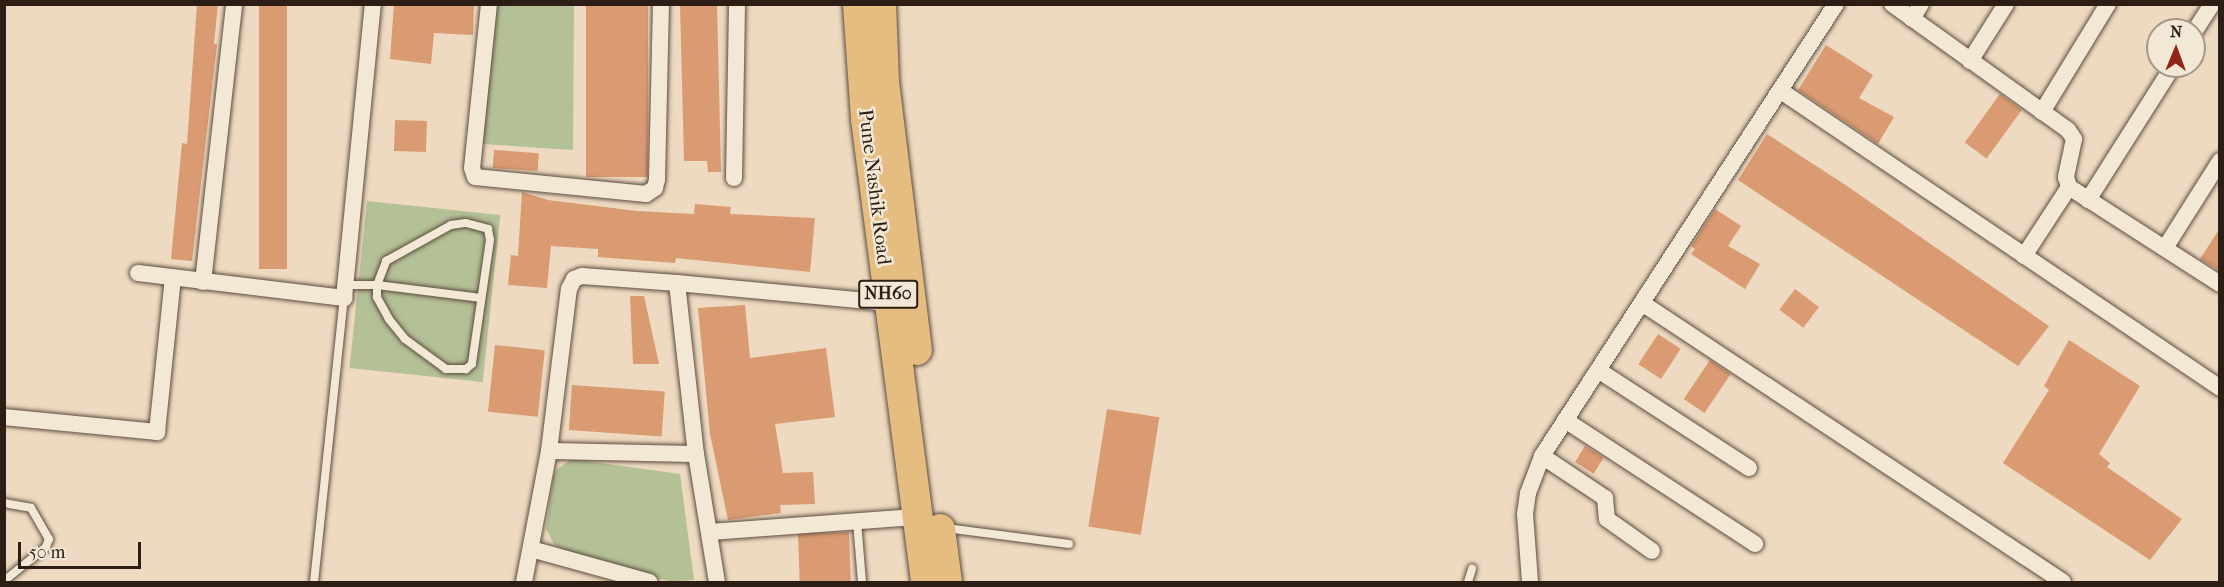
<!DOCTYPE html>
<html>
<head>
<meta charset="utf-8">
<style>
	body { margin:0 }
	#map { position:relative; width:2224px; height:587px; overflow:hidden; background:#eddac0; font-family:"IM FELL French Canon",serif }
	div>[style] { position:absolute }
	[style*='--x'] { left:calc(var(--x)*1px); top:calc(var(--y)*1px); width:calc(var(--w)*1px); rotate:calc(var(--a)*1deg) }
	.green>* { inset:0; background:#b4c096; transform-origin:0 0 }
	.building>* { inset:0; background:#da9a72; transform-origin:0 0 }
	.roads { filter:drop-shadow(0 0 2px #5c4c40) drop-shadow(0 0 2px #5c4c40) }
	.lane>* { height:8px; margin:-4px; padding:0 4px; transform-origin:4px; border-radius:4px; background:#f3e7d6 }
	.street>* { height:16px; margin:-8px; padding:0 8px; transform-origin:8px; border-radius:8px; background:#f3e7d6 }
	.highway>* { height:30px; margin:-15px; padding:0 15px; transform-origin:15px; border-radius:15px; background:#e6bd80 }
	span { translate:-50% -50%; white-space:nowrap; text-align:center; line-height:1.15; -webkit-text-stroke:5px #f3e7d6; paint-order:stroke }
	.shield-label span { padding:2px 4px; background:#f3e7d6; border:2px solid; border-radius:4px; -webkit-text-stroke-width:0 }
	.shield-label { font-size:18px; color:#2c1d15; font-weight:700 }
	.street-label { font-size:20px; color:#2c1d15 }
	.frame { position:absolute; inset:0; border:6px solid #2c1d15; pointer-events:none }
	.north { position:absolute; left:2146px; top:18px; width:60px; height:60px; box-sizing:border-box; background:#f3e7d6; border:2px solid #a39689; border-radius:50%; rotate:1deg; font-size:16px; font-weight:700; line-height:24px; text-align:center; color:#2c1d15 }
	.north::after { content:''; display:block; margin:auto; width:21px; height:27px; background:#8f2418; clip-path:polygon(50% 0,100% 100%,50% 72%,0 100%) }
	.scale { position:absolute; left:18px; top:542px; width:123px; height:27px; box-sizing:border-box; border:3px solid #2c1d15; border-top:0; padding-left:8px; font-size:18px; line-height:21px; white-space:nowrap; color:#2c1d15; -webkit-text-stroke:4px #f3e7d6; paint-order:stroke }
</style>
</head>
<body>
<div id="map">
	<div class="green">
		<i style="clip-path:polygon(496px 5px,574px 5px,573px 150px,482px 144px)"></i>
		<i style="left:367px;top:201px;width:134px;height:168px;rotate:6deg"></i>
		<i style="clip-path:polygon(572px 459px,680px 474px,694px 580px,672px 582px,565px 551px,554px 544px,546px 529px,553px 478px,556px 470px)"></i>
	</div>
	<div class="building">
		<i style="clip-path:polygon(197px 4px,218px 4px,214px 44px,217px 44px,192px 261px,171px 259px,182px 143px,187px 144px)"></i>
		<i style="left:259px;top:4px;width:28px;height:265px"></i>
		<i style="clip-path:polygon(394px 4px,474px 4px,473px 35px,434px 33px,431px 64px,390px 59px)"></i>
		<i style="left:586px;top:4px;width:62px;height:173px"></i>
		<i style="clip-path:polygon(680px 4px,717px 4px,721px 172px,708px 172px,707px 161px,684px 161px)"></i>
		<i style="clip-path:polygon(1826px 45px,1873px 75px,1859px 98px,1894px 117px,1878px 144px,1798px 90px)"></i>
		<i style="left:2000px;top:94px;width:27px;height:60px;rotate:36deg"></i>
		<i style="left:395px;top:120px;width:32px;height:31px;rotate:2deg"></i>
		<i style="clip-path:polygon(1767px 134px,1844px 184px,2049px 326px,2018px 366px,1738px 180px)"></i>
		<i style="left:494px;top:150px;width:45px;height:18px;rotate:4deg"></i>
		<i style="clip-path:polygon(522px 192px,548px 200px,637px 211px,694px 214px,695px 204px,731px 207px,730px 214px,815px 218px,810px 272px,676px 258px,675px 263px,598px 257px,598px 249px,551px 246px,547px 288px,508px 285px,511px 255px,518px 256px)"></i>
		<i style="clip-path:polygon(1715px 209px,1741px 226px,1728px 246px,1760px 264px,1745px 289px,1691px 254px,1695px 249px,1691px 246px)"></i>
		<i style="clip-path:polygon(2220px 228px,2220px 271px,2200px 259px)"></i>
		<i style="left:1795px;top:289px;width:30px;height:26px;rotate:37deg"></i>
		<i style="clip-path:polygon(630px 296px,644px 296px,659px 364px,633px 364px)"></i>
		<i style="clip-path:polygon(745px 305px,750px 358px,826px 348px,835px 417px,775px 424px,783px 473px,813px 472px,815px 504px,780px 505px,781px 513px,728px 520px,710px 434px,698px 308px)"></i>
		<i style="left:1658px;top:334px;width:27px;height:36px;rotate:33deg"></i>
		<i style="clip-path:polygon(2069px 340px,2140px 386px,2099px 454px,2110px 463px,2107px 467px,2182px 519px,2150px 560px,2003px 463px,2049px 390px,2044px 386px)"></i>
		<i style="left:495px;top:345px;width:50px;height:67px;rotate:6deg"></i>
		<i style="left:1710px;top:360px;width:25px;height:47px;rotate:34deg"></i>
		<i style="left:572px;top:385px;width:93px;height:45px;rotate:4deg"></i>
		<i style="left:1107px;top:409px;width:53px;height:119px;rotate:9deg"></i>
		<i style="left:1585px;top:446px;width:22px;height:19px;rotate:32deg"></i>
		<i style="left:849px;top:532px;width:50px;height:51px;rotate:88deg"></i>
	</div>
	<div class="roads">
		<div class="lane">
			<i style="--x:347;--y:285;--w:30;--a:0"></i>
			<i style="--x:377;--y:285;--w:26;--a:-69"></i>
			<i style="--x:386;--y:261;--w:74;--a:-29"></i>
			<i style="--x:451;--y:225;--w:15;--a:-8"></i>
			<i style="--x:466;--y:223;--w:23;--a:15"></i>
			<i style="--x:488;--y:229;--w:11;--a:80"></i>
			<i style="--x:490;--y:240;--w:125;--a:98.3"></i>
			<i style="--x:472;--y:364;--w:8;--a:140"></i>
			<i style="--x:466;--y:369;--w:20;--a:180"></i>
			<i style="--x:446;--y:369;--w:51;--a:-143.8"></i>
			<i style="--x:405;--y:339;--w:26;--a:-129"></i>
			<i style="--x:389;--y:319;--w:25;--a:-119"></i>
			<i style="--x:377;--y:297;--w:12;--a:-90"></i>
			<i style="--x:377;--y:285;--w:105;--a:7.1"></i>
			<i style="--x:4;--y:503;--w:27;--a:10"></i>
			<i style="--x:31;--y:508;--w:36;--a:60"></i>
			<i style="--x:49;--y:539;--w:9;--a:111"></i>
			<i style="--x:46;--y:547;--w:54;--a:141"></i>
			<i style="--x:857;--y:522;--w:60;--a:85.2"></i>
			<i style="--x:946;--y:528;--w:124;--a:7.4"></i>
			<i style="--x:314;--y:582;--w:286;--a:-84"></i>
			<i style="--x:1468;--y:582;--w:14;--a:-73"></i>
		</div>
		<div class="street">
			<i style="--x:489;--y:4;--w:165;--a:95.9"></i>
			<i style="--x:472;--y:168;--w:9;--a:72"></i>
			<i style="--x:475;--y:177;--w:172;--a:5.7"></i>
			<i style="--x:646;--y:194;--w:11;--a:-34"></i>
			<i style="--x:655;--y:188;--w:9;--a:-77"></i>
			<i style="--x:657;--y:179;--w:175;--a:-88.7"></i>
			<i style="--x:1892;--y:4;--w:216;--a:35.6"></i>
			<i style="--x:2068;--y:130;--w:11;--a:56"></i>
			<i style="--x:2074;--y:139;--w:39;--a:102"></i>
			<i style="--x:2066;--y:177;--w:10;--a:73"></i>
			<i style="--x:2069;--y:187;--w:179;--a:32.7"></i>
			<i style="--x:1912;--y:19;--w:17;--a:-59"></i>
			<i style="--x:2194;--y:32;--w:33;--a:-57"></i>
			<i style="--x:1970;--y:61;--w:67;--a:-57.7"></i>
			<i style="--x:1781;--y:91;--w:530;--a:34.08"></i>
			<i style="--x:2042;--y:112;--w:127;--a:-58.6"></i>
			<i style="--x:734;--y:178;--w:174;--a:-89"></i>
			<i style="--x:2088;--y:200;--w:159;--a:-57.6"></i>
			<i style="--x:2165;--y:248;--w:103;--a:-57.7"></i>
			<i style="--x:2024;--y:256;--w:82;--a:-56.9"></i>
			<i style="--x:138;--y:273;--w:208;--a:6.9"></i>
			<i style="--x:344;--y:298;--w:295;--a:-84.4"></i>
			<i style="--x:203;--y:282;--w:280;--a:-83.6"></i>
			<i style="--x:677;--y:283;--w:172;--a:83.7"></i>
			<i style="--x:696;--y:454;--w:130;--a:80.7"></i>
			<i style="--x:1642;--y:303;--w:505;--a:33.53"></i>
			<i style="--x:1598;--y:370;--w:180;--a:33"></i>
			<i style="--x:4;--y:417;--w:154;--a:5.6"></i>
			<i style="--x:157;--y:432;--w:155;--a:-84.1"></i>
			<i style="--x:1565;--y:420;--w:227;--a:33.1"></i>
			<i style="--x:549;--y:451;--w:147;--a:1.2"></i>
			<i style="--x:1542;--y:456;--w:76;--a:33.7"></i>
			<i style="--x:1605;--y:498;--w:21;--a:85"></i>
			<i style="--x:1607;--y:519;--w:55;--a:35.4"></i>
			<i style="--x:711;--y:532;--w:207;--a:-4.2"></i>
			<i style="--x:531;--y:549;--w:123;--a:15.5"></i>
			<i style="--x:524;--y:582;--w:133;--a:-79.2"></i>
			<i style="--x:549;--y:451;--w:163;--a:-83"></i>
			<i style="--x:569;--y:289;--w:11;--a:-63"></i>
			<i style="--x:574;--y:279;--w:9;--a:-21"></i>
			<i style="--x:582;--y:276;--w:95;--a:4.2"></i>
			<i style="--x:677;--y:283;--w:214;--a:5.4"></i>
			<i style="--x:1530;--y:582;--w:68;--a:-94.2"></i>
			<i style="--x:1525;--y:514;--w:21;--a:-82"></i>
			<i style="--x:1528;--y:493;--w:40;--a:-69"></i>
			<i style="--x:1542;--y:456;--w:539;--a:-56.96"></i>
		</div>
		<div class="highway">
			<i style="--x:858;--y:4;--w:115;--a:86"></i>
			<i style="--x:866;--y:119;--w:467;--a:82.6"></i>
			<i style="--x:881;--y:4;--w:78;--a:87.8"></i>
			<i style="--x:884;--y:82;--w:270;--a:83"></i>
			<i style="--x:940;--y:529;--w:53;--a:82.5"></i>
		</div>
	</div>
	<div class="shield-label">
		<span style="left:888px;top:294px">NH60</span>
	</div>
	<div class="street-label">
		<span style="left:875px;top:187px;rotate:83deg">Pune Nashik Road</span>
	</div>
	<div class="frame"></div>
	<div class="north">N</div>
	<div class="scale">50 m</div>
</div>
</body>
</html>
